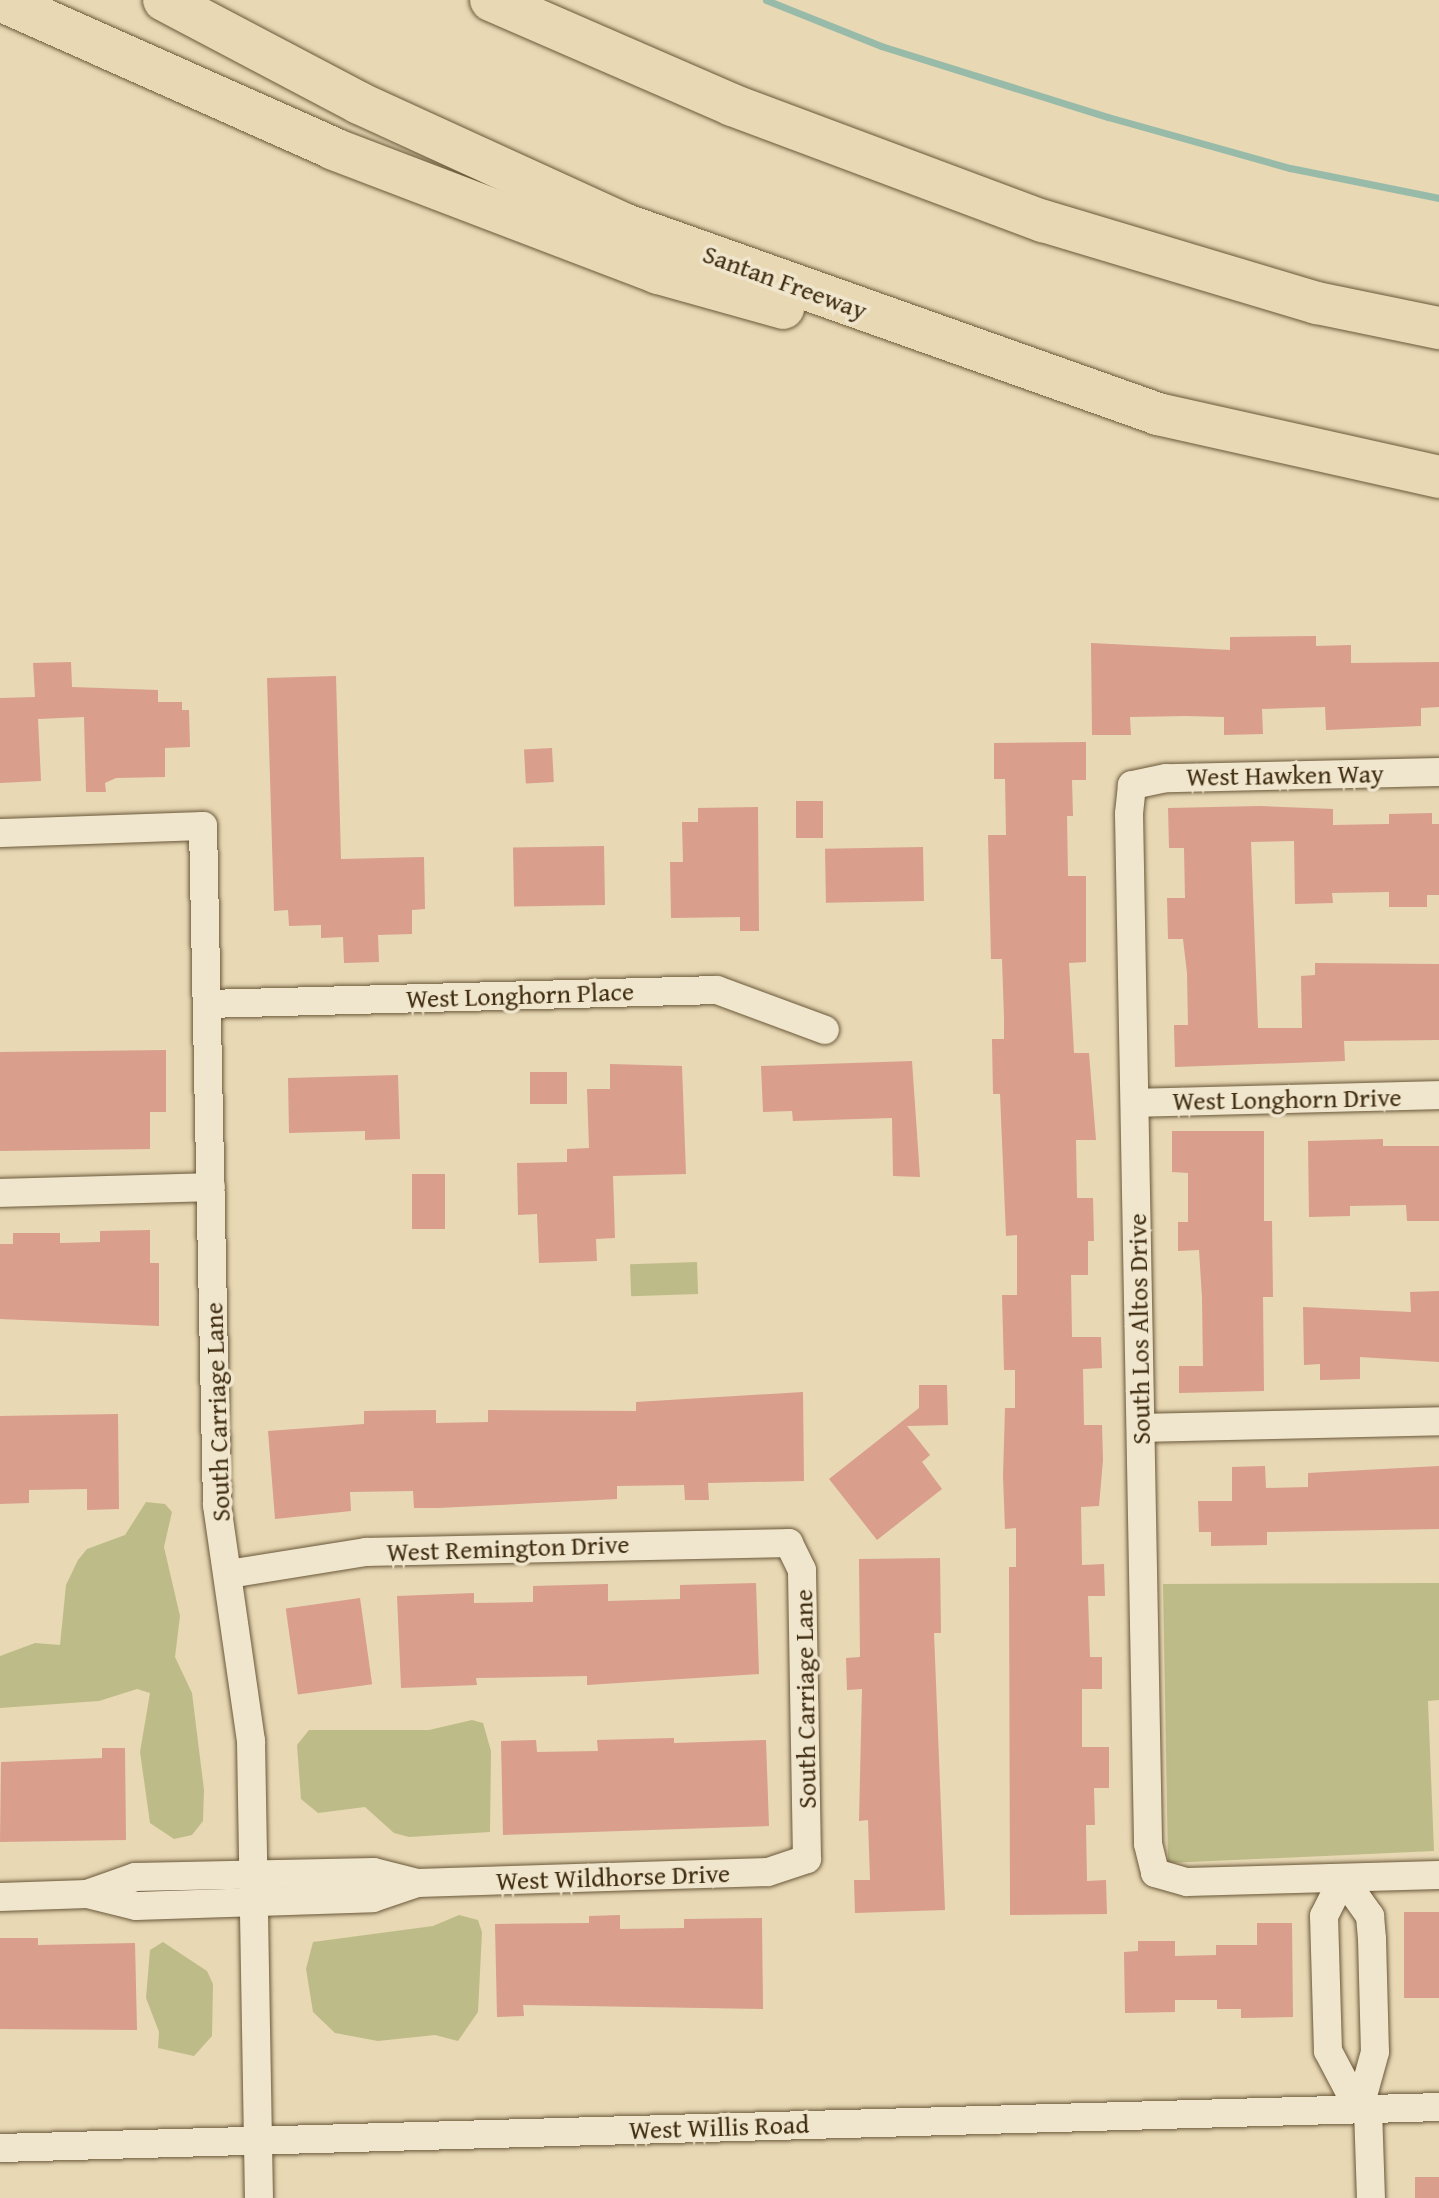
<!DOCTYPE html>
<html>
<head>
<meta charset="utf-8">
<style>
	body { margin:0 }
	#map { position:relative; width:1439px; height:2198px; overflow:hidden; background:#e8d8b4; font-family:"Gentium Book Plus",serif }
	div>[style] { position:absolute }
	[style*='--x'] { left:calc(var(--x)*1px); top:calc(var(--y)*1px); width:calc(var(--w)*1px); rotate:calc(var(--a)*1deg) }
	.green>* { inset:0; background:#bdbc88; transform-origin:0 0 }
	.stream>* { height:7px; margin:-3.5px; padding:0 3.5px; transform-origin:3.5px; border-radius:3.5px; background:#98baa9 }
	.building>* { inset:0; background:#d99e8c; transform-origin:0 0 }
	.roads { filter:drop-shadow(0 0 2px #6a5839) drop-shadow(0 0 2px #6a5839) }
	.minor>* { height:28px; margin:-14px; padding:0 14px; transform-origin:14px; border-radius:14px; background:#f0e6ce }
	.highway>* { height:42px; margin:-21px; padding:0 21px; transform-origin:21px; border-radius:21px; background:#e8d8b4 }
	span { translate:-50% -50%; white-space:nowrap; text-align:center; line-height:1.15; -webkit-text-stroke:7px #f0e6ce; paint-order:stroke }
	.street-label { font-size:26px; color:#402d10 }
</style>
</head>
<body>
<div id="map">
	<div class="green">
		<i style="left:697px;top:1262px;width:32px;height:67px;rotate:88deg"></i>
		<i style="clip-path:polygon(146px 1502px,165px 1504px,172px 1512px,164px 1547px,180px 1616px,175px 1657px,192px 1693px,204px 1790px,203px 1821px,192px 1835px,174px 1839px,150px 1823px,140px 1752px,150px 1693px,137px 1689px,99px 1701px,0 1708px,0 1656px,35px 1643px,60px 1645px,66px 1585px,78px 1560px,87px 1549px,125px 1535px)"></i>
		<i style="clip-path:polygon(1439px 1583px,1439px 1700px,1428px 1701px,1434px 1851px,1168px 1863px,1163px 1584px)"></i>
		<i style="clip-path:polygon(472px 1720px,483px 1723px,491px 1751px,490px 1832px,409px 1837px,394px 1833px,365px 1807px,318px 1813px,301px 1799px,297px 1745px,309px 1730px,429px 1730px)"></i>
		<i style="clip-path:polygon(459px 1915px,478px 1920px,482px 1932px,478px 2012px,458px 2041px,435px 2035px,378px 2041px,335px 2033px,313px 2012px,306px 1969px,313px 1942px,433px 1926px)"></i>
		<i style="clip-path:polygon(163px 1942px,207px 1971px,213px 1984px,212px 2036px,194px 2056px,158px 2048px,159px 2032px,146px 1998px,150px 1950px)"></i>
	</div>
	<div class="stream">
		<i style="--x:766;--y:0;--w:124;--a:21.8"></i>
		<i style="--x:881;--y:46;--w:238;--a:17.4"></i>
		<i style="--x:1108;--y:117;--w:189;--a:15.7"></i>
		<i style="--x:1290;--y:168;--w:152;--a:11.4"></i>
	</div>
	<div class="building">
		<i style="clip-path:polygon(1316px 636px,1316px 646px,1351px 645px,1351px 663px,1439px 662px,1439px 707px,1421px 708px,1421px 726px,1326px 730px,1325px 707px,1262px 709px,1263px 734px,1224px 735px,1224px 717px,1186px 716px,1130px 717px,1131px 735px,1092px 735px,1091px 643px,1230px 650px,1230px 637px)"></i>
		<i style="clip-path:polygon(71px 662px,72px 687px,158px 690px,158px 702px,182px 702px,182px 710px,189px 710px,190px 747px,165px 748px,165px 777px,116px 778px,105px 783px,106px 792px,86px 792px,84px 717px,38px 719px,41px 781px,0 783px,0 698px,35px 697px,33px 663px)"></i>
		<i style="clip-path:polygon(336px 676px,341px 859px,424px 857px,425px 909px,412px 910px,412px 934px,378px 935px,379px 962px,344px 963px,343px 937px,321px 938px,321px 925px,289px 926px,288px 910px,274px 911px,267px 678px)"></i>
		<i style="clip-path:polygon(1086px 742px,1086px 780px,1072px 780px,1073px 816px,1067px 816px,1068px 876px,1086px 876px,1086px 962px,1069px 963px,1074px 1053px,1089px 1053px,1096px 1140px,1076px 1140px,1077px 1198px,1093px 1198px,1094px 1241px,1088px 1241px,1088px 1275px,1071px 1275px,1072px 1337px,1101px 1337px,1102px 1368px,1083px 1369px,1084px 1425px,1102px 1425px,1103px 1460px,1099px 1506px,1081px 1507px,1082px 1565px,1104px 1564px,1105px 1596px,1088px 1596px,1090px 1657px,1102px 1657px,1102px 1689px,1082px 1689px,1082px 1747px,1109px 1747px,1109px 1788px,1094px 1788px,1095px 1825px,1086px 1825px,1087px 1881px,1106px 1880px,1107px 1914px,1010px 1915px,1009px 1567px,1016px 1567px,1016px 1528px,1005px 1529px,1003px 1476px,1005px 1408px,1015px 1408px,1015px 1370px,1004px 1370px,1002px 1295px,1017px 1295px,1017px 1235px,1006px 1236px,1000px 1094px,993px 1094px,992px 1039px,1004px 1039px,1004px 1018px,1002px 959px,991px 959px,988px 835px,1006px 835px,1005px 779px,994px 779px,994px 743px)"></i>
		<i style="left:552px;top:748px;width:34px;height:28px;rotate:87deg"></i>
		<i style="left:796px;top:801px;width:27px;height:37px"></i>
		<i style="clip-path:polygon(1260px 806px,1333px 809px,1333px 825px,1389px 824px,1389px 814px,1432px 813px,1432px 824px,1439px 824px,1439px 895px,1427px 895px,1427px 907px,1389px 907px,1389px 892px,1332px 893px,1333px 903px,1295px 904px,1294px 841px,1251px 842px,1258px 1028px,1302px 1028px,1301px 976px,1315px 975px,1315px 963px,1439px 964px,1439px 1040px,1344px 1041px,1345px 1061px,1175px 1067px,1174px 1025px,1188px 1025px,1187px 973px,1183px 939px,1168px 939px,1167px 898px,1185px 898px,1184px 848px,1169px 848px,1168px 808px)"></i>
		<i style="clip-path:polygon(758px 807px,759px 931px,740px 931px,740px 917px,671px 918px,670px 862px,683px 862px,682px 822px,698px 822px,698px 808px)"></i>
		<i style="left:604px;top:846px;width:59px;height:91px;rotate:89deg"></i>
		<i style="left:923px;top:847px;width:54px;height:98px;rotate:89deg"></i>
		<i style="clip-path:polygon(166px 1050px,166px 1112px,150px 1112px,150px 1149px,0 1151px,0 1052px)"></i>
		<i style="clip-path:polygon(912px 1061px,920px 1177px,893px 1176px,892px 1118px,793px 1121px,792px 1111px,763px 1112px,761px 1066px)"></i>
		<i style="clip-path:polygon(610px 1064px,682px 1066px,686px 1174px,613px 1176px,615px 1238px,596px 1239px,597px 1261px,539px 1263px,537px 1214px,518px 1215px,517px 1163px,567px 1162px,567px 1149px,589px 1148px,587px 1089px,610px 1089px)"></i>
		<i style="left:530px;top:1072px;width:37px;height:32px"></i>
		<i style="clip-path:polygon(398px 1075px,400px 1139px,365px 1140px,365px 1131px,289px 1133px,288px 1078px)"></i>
		<i style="clip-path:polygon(1172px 1131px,1264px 1131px,1264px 1221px,1272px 1221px,1273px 1297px,1263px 1297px,1264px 1391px,1179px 1393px,1179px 1366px,1203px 1366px,1202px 1298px,1199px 1250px,1178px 1251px,1178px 1222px,1188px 1222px,1188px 1173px,1172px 1172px)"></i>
		<i style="clip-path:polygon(1383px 1139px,1383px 1146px,1439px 1146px,1439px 1221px,1407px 1221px,1406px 1205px,1350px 1206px,1350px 1216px,1309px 1217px,1308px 1141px)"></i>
		<i style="left:412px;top:1174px;width:33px;height:55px"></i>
		<i style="clip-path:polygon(150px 1230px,150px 1263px,159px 1263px,159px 1326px,0 1319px,0 1244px,13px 1244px,13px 1233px,60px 1233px,60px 1243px,100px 1242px,100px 1231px)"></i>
		<i style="clip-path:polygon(1439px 1291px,1439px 1362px,1360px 1357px,1360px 1379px,1320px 1380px,1320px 1364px,1304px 1365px,1303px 1307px,1411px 1312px,1410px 1292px)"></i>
		<i style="clip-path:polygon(919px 1385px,947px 1385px,948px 1425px,907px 1426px,930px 1455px,922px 1462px,942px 1489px,877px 1540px,829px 1479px,919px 1408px)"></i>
		<i style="clip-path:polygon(803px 1392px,804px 1481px,708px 1483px,709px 1500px,685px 1500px,684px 1485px,617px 1486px,617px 1499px,438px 1508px,414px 1508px,413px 1491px,350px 1492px,351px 1511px,275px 1519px,268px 1431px,364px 1424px,364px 1411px,436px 1410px,436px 1423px,488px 1422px,488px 1410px,636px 1411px,636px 1402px)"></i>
		<i style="clip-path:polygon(118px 1414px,119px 1509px,87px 1510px,87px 1489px,29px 1490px,29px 1503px,0 1504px,0 1416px)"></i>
		<i style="clip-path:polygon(1265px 1466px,1266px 1488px,1308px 1487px,1308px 1473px,1439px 1466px,1439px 1529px,1267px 1532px,1267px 1545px,1211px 1546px,1211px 1532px,1199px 1532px,1198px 1501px,1232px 1501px,1232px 1467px)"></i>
		<i style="clip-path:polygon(940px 1558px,941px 1633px,934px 1633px,945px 1910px,855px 1913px,854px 1880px,870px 1880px,868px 1820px,859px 1821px,862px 1689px,847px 1690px,846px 1658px,860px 1657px,859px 1559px)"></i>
		<i style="clip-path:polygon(756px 1583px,759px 1674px,587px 1685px,587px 1676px,476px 1678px,477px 1685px,401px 1688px,397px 1596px,474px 1593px,474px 1603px,533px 1602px,533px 1586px,608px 1584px,608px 1601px,680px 1599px,680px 1585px)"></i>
		<i style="left:360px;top:1598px;width:87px;height:75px;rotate:82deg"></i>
		<i style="clip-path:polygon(674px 1738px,674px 1743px,766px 1740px,769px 1826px,503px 1835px,501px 1741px,536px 1740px,537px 1752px,598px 1751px,597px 1740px)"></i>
		<i style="clip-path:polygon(102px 1748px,125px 1748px,126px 1840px,0 1842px,1px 1762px,102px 1758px)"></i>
		<i style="left:1404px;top:1912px;width:35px;height:86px"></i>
		<i style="clip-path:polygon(620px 1915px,620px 1929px,684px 1928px,684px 1919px,762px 1918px,763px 2009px,523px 2005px,524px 2016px,497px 2017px,495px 1924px,589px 1923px,589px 1916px)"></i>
		<i style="clip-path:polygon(1257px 1923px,1292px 1923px,1293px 2017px,1241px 2018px,1241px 2009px,1217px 2009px,1217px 2000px,1175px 2000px,1175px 2012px,1125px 2013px,1124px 1952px,1138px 1951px,1138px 1941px,1175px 1941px,1175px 1956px,1216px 1955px,1216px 1945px,1257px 1945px)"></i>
		<i style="clip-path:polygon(0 1938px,38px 1938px,38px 1945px,135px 1943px,137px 2030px,0 2029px)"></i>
		<i style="left:1415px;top:2177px;width:24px;height:21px"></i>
	</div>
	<div class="roads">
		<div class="minor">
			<i style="--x:1439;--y:772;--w:273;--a:178.7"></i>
			<i style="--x:1166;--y:778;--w:35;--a:168"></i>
			<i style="--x:1132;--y:785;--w:29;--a:96"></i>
			<i style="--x:1129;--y:814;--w:1030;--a:88.94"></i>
			<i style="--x:1148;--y:1844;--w:30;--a:76"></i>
			<i style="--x:1155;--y:1873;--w:33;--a:16"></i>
			<i style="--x:1187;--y:1882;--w:252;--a:-1.6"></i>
			<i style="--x:0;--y:833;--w:203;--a:-2"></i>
			<i style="--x:203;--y:826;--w:679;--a:88.82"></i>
			<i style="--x:217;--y:1505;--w:238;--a:81.8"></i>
			<i style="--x:251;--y:1741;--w:457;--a:89"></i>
			<i style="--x:207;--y:1004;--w:510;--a:-1.57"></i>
			<i style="--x:717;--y:990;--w:115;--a:20.3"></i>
			<i style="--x:1135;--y:1103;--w:304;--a:-1.5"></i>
			<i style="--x:0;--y:1193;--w:211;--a:-1.6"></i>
			<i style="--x:1141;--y:1428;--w:298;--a:-1.3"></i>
			<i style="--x:1343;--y:1878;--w:47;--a:54.6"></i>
			<i style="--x:1370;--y:1916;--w:23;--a:85"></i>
			<i style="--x:1372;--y:1939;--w:113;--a:88.5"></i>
			<i style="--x:1375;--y:2052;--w:60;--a:105.4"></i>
			<i style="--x:1359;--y:2110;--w:67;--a:-117.7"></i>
			<i style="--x:1328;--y:2051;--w:135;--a:-91.7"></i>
			<i style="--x:1324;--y:1916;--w:42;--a:-63.4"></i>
			<i style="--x:87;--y:1894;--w:51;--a:-19.5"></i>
			<i style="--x:135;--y:1877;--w:239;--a:-1.2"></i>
			<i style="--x:374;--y:1872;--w:44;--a:14.3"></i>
			<i style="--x:0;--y:1897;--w:87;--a:-2"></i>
			<i style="--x:87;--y:1894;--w:50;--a:13.8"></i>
			<i style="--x:136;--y:1906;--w:237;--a:-1.9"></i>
			<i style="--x:373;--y:1898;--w:46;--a:-18.8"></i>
			<i style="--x:417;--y:1883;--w:351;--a:-1.8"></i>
			<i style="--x:768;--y:1872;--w:41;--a:-18.4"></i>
			<i style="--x:807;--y:1859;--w:289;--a:-91"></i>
			<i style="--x:802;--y:1570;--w:30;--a:-116"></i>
			<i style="--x:789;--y:1543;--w:423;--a:178.8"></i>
			<i style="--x:366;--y:1552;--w:140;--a:170.9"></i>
			<i style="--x:1368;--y:2109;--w:89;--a:88.1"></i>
			<i style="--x:0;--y:2148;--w:1440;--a:-1.63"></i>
		</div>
		<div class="highway">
			<i style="--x:0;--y:0;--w:366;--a:24"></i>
			<i style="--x:334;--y:149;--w:347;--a:20.9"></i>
			<i style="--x:658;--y:273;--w:130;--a:15.6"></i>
			<i style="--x:164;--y:0;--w:221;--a:27.8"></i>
			<i style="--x:359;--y:103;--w:290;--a:24.6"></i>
			<i style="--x:623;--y:224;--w:568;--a:19.55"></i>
			<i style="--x:1158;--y:414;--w:288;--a:12.6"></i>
			<i style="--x:491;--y:0;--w:263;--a:23.5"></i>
			<i style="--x:732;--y:105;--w:332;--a:20.5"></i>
			<i style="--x:1043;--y:221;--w:286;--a:16.7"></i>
			<i style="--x:1317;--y:303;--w:125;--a:11.6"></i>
		</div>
	</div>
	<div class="street-label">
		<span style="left:785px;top:282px;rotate:20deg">Santan Freeway</span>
		<span style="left:1285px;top:775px;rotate:-1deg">West Hawken Way</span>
		<span style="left:520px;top:995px;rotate:-2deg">West Longhorn Place</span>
		<span style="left:1287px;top:1099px;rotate:-1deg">West Longhorn Drive</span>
		<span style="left:1139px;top:1329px;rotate:-91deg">South Los Altos Drive</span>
		<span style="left:217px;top:1412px;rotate:-92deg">South Carriage Lane</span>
		<span style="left:508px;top:1548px;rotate:-2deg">West Remington Drive</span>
		<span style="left:805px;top:1699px;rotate:-91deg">South Carriage Lane</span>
		<span style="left:613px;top:1877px;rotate:-2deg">West Wildhorse Drive</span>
		<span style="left:719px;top:2127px;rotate:-2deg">West Willis Road</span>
	</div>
</div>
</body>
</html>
